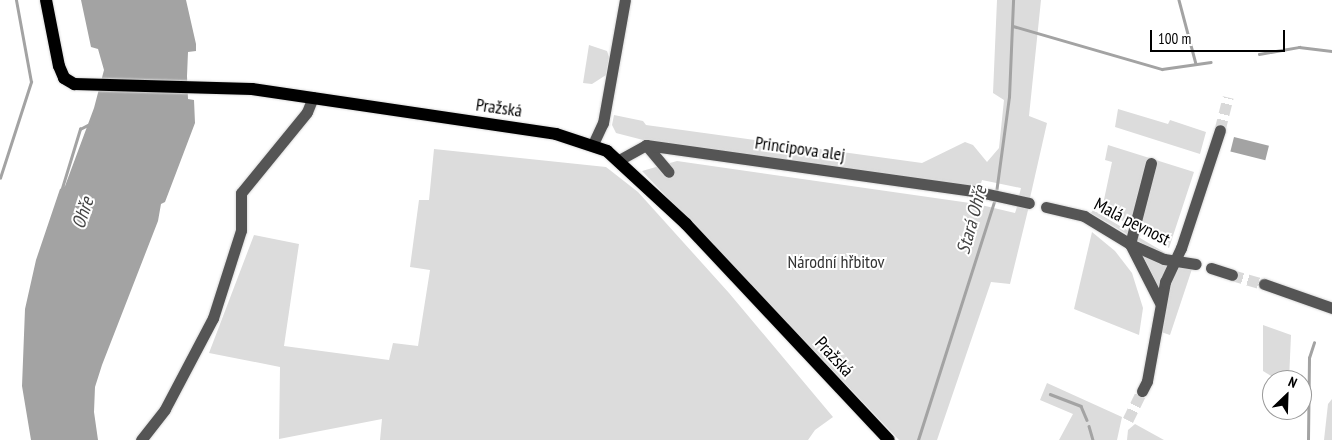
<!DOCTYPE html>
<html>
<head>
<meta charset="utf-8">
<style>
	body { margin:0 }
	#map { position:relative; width:1332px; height:440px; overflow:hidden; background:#fff; font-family:"PT Sans Narrow",sans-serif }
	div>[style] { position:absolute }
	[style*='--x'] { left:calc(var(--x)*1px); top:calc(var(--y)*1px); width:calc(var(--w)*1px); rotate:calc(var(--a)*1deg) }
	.green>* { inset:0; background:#dcdcdc }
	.water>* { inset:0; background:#a3a3a3; transform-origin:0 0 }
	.stream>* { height:2.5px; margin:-1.25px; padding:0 1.25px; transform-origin:1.25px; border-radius:1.25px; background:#a3a3a3 }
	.minor-tunnel>* { height:11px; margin-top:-5.5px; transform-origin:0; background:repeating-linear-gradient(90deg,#d9d9d9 0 11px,transparent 0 16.5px) }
	.roads { filter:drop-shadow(0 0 1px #dbdbdb) drop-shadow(0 0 1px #dbdbdb) }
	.minor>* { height:11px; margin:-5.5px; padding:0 5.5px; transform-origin:5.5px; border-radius:5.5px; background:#555 }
	.major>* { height:12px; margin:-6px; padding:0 6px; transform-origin:6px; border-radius:6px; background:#000 }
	span { translate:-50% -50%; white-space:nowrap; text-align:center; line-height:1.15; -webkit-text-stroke:4px #fff; paint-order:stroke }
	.street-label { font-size:18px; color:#000 }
	.park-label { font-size:18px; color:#333 }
	.water-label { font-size:19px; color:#444; font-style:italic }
	.north { position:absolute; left:1262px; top:370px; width:50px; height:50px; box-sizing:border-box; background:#fff; border:1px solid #999; border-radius:50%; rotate:24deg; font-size:14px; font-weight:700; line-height:20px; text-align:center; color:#000 }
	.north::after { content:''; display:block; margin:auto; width:18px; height:22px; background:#000; clip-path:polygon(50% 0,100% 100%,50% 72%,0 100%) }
	.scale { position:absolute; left:1150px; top:30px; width:135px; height:22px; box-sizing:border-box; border:2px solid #000; border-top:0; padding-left:6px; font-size:15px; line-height:18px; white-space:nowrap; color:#000; -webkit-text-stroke:4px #fff; paint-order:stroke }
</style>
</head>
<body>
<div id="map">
	<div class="green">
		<i style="clip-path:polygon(997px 0,1041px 0,1029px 116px,1047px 123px,1030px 198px,1019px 196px,1021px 188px,982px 180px,980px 187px,647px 141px,616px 133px,612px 125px,614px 115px,643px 121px,646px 125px,922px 163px,965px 142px,973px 145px,987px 162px,999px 148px,1004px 100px,993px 93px)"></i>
		<i style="clip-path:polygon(589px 45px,607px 51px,609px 57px,606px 75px,592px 84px,583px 83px)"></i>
		<i style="clip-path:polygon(1118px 109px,1168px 124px,1170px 120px,1206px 132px,1200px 154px,1115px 127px)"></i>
		<i style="clip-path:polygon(1108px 145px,1194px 172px,1169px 248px,1102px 209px,1112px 162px,1105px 160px)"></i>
		<i style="clip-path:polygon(434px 149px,606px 167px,638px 192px,729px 293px,833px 417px,815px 430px,808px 440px,380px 440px,382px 419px,279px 439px,280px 367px,209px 353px,254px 235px,299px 244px,284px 346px,389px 360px,393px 343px,418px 346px,430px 270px,410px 267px,419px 200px,429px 200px)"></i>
		<i style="clip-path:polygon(677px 161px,977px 204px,1015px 213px,1018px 204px,1029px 206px,1010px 284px,991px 282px,937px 440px,899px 440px,642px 171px)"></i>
		<i style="clip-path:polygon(1093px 210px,1167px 254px,1166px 257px,1091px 213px)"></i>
		<i style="clip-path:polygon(1092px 232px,1115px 251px,1132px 273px,1143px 308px,1139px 335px,1074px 309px)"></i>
		<i style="clip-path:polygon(1145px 255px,1167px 266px,1160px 290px,1143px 256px)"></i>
		<i style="clip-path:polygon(1177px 264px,1193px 266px,1170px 335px,1161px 332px,1164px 302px)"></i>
		<i style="clip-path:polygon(1263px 325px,1291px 335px,1289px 380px,1278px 380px,1263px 371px)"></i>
		<i style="clip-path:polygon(1047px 383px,1122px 417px,1117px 440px,1059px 440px,1073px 414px,1040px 400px)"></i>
		<i style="clip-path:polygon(1332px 399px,1332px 440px,1324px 440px,1328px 404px)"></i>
		<i style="clip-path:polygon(1135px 424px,1164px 440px,1127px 440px,1128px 430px)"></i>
	</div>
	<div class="water">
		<i style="clip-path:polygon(81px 0,186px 0,196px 44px,196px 51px,188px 52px,187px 76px,188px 99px,194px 100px,195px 123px,165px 202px,161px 204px,158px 221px,102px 365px,95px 387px,94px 412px,98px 440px,31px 440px,22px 386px,25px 309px,36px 260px,60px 189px,65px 186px,94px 108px,104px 70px,98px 49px,91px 47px)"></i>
		<i style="left:1234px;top:137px;width:36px;height:15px;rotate:14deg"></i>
	</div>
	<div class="stream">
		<i style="--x:1179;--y:0;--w:66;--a:75.1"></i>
		<i style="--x:1013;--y:26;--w:155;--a:16.1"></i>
		<i style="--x:1162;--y:69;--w:49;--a:-8.1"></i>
		<i style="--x:1259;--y:54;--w:41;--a:-9.9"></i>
		<i style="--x:1299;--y:47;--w:33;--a:7"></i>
		<i style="--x:0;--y:178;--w:101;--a:-72.1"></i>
		<i style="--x:31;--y:82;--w:83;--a:-100.4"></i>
		<i style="--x:62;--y:188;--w:62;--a:-73"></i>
		<i style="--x:80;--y:129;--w:9;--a:-27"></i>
		<i style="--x:996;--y:193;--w:97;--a:-82.3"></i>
		<i style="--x:1009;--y:97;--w:97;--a:-87.6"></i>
		<i style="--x:1050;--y:394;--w:33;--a:21"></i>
		<i style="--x:1081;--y:406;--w:15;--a:67"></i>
		<i style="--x:1089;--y:426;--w:15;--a:74"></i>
		<i style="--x:918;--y:440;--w:254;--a:-72.3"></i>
		<i style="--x:1308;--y:440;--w:82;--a:-89.3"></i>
		<i style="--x:1309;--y:358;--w:16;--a:-72"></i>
	</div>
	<div class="minor-tunnel">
		<i style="--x:1220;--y:130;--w:34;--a:-76"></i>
		<i style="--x:1232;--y:275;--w:33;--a:16"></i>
		<i style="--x:1128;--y:420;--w:32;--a:-64"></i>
	</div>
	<div class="roads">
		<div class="minor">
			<i style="--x:593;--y:144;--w:23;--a:-65"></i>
			<i style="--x:603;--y:123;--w:125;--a:-79.9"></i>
			<i style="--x:646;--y:145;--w:35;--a:50"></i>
			<i style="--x:619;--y:160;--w:31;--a:-29"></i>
			<i style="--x:646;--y:145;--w:336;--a:8"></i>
			<i style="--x:979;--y:192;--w:51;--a:12.4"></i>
			<i style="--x:1151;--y:163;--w:84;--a:104.5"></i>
			<i style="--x:1130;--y:244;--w:66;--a:63"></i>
			<i style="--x:1046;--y:207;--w:39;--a:13"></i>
			<i style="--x:1084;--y:216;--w:54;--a:31.3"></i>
			<i style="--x:1130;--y:244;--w:37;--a:24"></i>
			<i style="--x:1164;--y:259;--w:32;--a:9"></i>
			<i style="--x:1211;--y:268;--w:22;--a:18"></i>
			<i style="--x:1264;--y:284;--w:72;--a:19.4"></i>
			<i style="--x:1142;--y:391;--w:11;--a:-63"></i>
			<i style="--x:1147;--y:381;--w:101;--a:-79.7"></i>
			<i style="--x:1165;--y:282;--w:38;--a:-65"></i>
			<i style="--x:1181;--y:248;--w:124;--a:-71.7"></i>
			<i style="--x:141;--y:440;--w:39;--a:-52"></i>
			<i style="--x:165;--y:409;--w:103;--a:-62.2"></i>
			<i style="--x:213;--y:318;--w:92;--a:-72.3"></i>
			<i style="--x:241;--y:230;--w:37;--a:-90"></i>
			<i style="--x:241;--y:193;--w:104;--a:-50.8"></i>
			<i style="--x:307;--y:112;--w:16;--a:-68"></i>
		</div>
		<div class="major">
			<i style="--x:46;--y:0;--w:67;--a:78.9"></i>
			<i style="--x:59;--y:66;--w:13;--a:67"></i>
			<i style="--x:64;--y:78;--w:12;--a:31"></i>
			<i style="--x:74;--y:84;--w:178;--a:1.6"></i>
			<i style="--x:252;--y:89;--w:307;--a:8.4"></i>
			<i style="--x:556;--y:134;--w:54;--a:18.4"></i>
			<i style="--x:607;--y:151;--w:108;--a:42.7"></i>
			<i style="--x:686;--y:224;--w:296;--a:46.8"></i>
		</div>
	</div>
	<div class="street-label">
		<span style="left:499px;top:108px;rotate:8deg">Pražská</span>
		<span style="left:800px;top:149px;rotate:8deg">Principova alej</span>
		<span style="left:1132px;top:222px;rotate:27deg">Malá pevnost</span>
		<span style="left:834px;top:357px;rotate:47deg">Pražská</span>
	</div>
	<div class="park-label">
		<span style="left:836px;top:262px">Národní hřbitov</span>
	</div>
	<div class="water-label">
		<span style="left:83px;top:213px;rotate:-72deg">Ohře</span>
		<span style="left:972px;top:220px;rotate:-75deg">Stará Ohře</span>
	</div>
	<div class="north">N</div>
	<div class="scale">100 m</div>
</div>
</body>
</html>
